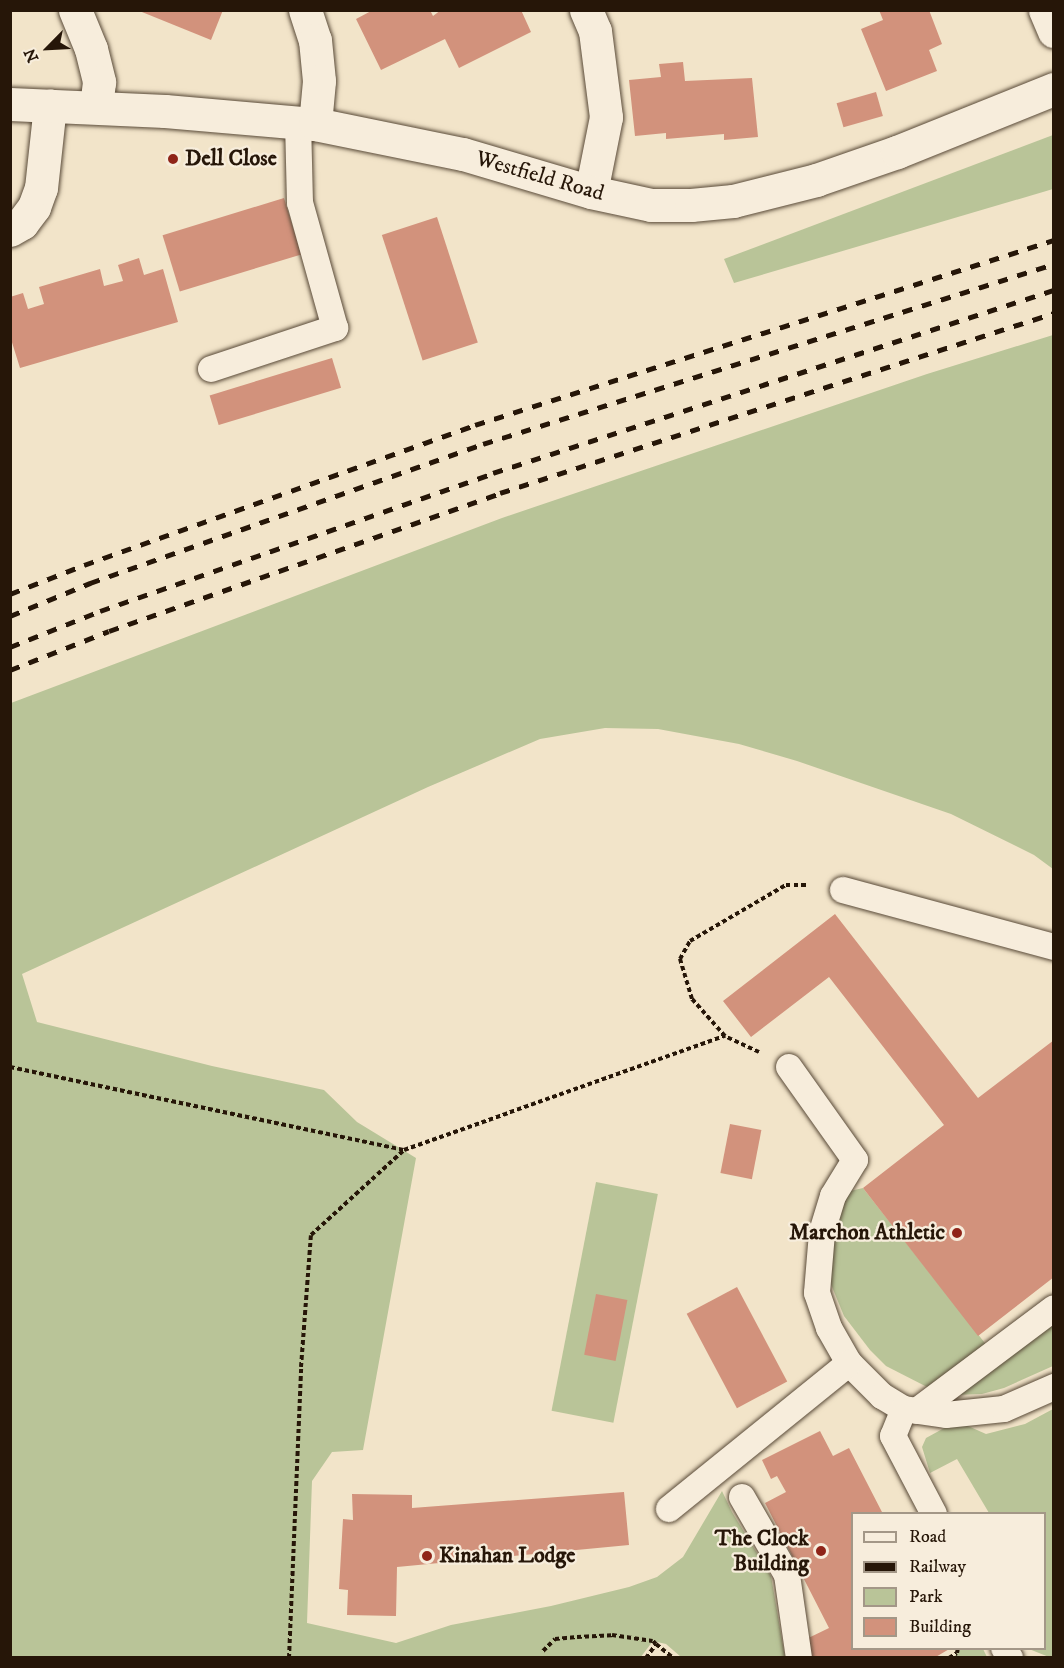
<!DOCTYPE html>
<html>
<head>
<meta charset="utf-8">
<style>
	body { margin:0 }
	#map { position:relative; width:1064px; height:1668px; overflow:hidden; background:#f2e4c9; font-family:"IM FELL DW Pica",serif }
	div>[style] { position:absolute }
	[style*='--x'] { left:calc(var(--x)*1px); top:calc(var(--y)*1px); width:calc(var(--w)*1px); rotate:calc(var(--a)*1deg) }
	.green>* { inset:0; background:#b9c498; transform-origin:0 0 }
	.building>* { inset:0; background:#d2927c; transform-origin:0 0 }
	.path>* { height:4px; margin-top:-2px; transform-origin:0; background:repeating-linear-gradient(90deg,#261608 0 4.5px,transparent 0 7.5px) }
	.roads { filter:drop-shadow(0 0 2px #594a38) drop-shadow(0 0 2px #594a38) }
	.service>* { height:26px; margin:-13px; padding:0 13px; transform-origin:13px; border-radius:13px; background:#f7eddc }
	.minor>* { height:33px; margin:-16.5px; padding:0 16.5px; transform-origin:16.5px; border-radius:16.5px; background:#f7eddc }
	.tertiary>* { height:33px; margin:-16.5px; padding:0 16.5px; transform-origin:16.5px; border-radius:16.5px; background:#f7eddc }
	.rail>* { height:4.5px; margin-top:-2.25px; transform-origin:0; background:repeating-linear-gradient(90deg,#261608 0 10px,transparent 0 20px) }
	.dots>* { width:16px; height:16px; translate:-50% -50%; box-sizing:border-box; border:3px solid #f7eddc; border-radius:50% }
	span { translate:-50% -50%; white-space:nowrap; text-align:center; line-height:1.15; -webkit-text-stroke:4.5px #f7eddc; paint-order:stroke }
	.poi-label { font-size:22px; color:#261608; font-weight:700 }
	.left { translate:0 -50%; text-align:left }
	.right { translate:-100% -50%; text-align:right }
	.street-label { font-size:22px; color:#261608 }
	.frame { position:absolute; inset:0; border:12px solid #261608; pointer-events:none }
	.legend { position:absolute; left:851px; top:1512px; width:195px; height:138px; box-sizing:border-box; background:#f7eddc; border:2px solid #a39787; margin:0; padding:8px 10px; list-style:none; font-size:18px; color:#261608 }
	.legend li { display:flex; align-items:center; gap:12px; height:30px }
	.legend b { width:30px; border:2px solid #a39787 }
	.north { position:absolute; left:18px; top:18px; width:60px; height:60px; -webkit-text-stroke:4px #f7eddc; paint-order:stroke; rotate:246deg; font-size:16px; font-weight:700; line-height:24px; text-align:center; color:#261608 }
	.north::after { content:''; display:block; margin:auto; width:21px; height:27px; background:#261608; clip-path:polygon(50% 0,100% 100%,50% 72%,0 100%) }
</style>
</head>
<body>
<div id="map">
	<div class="green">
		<i style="clip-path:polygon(1053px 135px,1053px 189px,734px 283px,724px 259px)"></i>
		<i style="clip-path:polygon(1053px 335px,1053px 869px,1034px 855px,951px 814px,797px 761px,739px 744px,658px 729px,605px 728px,540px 739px,428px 787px,22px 974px,37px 1022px,212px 1066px,324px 1090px,357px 1122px,416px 1158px,363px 1450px,332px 1452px,312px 1481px,307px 1623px,396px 1643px,451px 1625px,551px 1606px,629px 1587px,657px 1577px,683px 1557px,722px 1491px,732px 1512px,771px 1576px,785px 1657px,681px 1657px,666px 1644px,653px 1641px,640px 1658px,11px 1657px,11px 703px,502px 518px,927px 374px)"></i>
		<i style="left:596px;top:1182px;width:63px;height:233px;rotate:11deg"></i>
		<i style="clip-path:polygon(863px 1188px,988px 1347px,931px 1389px,886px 1366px,870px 1350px,844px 1316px,830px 1282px,831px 1228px,850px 1191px)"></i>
		<i style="clip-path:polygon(1053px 1319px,1053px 1366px,1004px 1388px,982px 1394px,953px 1395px)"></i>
		<i style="clip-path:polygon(1053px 1409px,1053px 1657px,1049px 1657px,1029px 1649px,1044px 1648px,1044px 1514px,989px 1513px,957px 1459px,930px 1473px,922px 1447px,926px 1438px,948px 1426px,968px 1426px,986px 1434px,1025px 1424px)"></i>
		<i style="clip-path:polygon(961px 1649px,983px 1649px,987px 1657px,954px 1657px)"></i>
	</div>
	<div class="building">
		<i style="clip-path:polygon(137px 10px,223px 10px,211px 40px)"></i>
		<i style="clip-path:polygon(373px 10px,430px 10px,433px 16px,441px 10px,521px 10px,531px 32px,459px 68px,445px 39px,381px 70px,356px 19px)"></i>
		<i style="clip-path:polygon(879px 10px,929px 10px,942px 44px,929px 50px,937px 71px,886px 91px,861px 29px,883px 20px)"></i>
		<i style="clip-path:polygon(683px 62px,685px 81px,752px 78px,758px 137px,724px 140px,724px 134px,666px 139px,666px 133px,635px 136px,629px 80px,661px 77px,659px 64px)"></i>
		<i style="left:876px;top:92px;width:25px;height:41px;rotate:74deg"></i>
		<i style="left:284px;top:198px;width:59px;height:127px;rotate:73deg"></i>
		<i style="left:437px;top:217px;width:132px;height:58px;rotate:72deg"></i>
		<i style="clip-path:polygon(139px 258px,144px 275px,163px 269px,178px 322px,20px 368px,10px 336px,10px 297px,23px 293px,28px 309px,44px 304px,39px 287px,100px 269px,104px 286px,123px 281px,118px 265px)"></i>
		<i style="left:332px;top:358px;width:31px;height:128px;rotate:73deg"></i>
		<i style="clip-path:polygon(835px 914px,978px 1098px,1054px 1040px,1054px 1277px,978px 1336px,863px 1188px,944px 1125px,829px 977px,751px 1037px,723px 1001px)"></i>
		<i style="left:730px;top:1124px;width:32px;height:50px;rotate:11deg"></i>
		<i style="left:737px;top:1287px;width:107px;height:57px;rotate:62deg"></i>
		<i style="left:596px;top:1294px;width:32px;height:62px;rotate:11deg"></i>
		<i style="clip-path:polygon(820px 1431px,833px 1456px,849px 1448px,883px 1514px,852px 1514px,852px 1648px,951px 1648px,934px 1658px,806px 1658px,798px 1643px,829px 1628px,765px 1503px,786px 1492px,777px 1476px,771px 1479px,762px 1460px)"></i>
		<i style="clip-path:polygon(624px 1492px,629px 1545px,397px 1567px,396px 1616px,347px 1615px,348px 1590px,339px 1589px,343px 1519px,353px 1520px,352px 1494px,412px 1495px,412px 1508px)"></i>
	</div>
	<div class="path">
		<i style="--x:759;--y:1052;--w:38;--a:-155"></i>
		<i style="--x:725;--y:1036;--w:50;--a:-131.7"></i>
		<i style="--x:692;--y:999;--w:42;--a:-106.7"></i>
		<i style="--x:680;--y:959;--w:21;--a:-61"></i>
		<i style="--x:690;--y:941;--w:111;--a:-30.3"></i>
		<i style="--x:786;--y:885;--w:23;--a:0"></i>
		<i style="--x:10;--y:1067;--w:402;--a:11.9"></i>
		<i style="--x:543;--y:1651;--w:17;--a:-45"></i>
		<i style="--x:555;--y:1639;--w:22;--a:-5"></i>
		<i style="--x:577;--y:1637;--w:35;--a:-3"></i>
		<i style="--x:612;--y:1635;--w:41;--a:8.3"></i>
		<i style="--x:653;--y:1641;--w:4;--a:45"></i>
		<i style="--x:289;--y:1658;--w:291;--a:-87.6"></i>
		<i style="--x:301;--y:1367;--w:132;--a:-85.7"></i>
		<i style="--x:311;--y:1235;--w:126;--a:-42.4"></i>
		<i style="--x:404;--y:1150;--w:341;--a:-19.6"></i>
		<i style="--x:646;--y:1658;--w:17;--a:-54"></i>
		<i style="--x:656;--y:1644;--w:22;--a:39"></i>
		<i style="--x:949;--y:1658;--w:9;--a:-32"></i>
		<i style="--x:957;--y:1653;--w:5;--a:-79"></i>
	</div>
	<div class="roads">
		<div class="service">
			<i style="--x:211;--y:369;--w:131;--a:-18.3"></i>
			<i style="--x:335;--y:328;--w:130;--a:-105.6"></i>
			<i style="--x:300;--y:203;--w:81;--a:-91.4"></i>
			<i style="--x:843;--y:890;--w:219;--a:15.1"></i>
			<i style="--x:789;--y:1067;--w:114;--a:54.6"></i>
			<i style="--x:855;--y:1160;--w:42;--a:121.4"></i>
			<i style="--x:833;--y:1196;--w:39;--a:107"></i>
			<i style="--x:822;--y:1233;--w:60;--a:94.8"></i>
			<i style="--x:817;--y:1293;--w:37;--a:71"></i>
			<i style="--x:829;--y:1328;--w:40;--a:60.3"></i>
			<i style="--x:849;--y:1363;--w:47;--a:45"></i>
			<i style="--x:882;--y:1396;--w:26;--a:31"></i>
			<i style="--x:904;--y:1409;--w:42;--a:8.1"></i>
			<i style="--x:946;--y:1415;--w:58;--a:-5.9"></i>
			<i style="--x:1004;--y:1409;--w:55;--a:-23.7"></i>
			<i style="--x:904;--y:1409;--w:29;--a:112"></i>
			<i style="--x:893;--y:1436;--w:88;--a:62.3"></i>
			<i style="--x:917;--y:1411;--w:171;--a:-36.9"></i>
			<i style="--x:742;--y:1497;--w:90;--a:60"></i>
			<i style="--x:787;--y:1575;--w:84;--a:81.8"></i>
			<i style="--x:669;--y:1509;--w:232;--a:-39"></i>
			<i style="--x:1004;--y:1648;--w:12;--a:59"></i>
		</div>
		<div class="minor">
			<i style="--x:75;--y:10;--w:42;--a:67.7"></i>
			<i style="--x:91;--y:49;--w:34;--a:76"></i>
			<i style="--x:99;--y:82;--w:25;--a:97"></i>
			<i style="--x:305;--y:10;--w:32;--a:72"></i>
			<i style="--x:315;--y:40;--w:41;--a:84.4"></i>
			<i style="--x:319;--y:81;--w:43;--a:95.3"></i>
			<i style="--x:586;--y:10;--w:23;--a:67"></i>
			<i style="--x:595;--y:31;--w:87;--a:82.7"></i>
			<i style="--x:606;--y:117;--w:76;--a:101.3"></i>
			<i style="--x:1045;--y:10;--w:23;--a:67"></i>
			<i style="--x:10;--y:230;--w:14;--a:-30"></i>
			<i style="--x:22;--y:223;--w:20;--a:-53"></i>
			<i style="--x:34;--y:207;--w:20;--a:-70"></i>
			<i style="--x:41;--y:188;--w:83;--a:-83.8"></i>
		</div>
		<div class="tertiary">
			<i style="--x:10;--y:104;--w:155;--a:2.6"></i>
			<i style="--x:165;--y:111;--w:151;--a:5"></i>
			<i style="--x:315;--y:124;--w:151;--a:11.5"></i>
			<i style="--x:463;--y:154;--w:134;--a:16.5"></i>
			<i style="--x:591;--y:192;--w:61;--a:12.2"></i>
			<i style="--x:651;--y:205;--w:40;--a:0"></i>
			<i style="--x:691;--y:205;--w:42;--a:-5.4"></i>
			<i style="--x:733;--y:201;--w:86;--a:-14.2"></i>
			<i style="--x:816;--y:180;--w:86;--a:-19.1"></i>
			<i style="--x:897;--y:152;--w:169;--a:-21.9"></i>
		</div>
	</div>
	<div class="rail">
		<i style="--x:10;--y:594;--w:79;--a:-21.4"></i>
		<i style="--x:84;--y:565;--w:415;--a:-19.7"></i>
		<i style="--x:475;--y:425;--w:608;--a:-17.72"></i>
		<i style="--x:10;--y:616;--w:87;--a:-22.4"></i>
		<i style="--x:90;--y:583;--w:417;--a:-19.5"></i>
		<i style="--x:483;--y:444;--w:599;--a:-17.5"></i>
		<i style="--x:10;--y:647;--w:97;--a:-21.8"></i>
		<i style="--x:100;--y:611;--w:417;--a:-19.3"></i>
		<i style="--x:493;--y:473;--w:590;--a:-18.07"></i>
		<i style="--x:10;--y:670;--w:106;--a:-21.5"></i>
		<i style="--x:109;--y:631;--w:415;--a:-19.4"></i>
		<i style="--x:500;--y:493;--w:583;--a:-18"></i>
	</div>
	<div class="dots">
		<i style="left:173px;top:159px;background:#8f2418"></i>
		<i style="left:957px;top:1233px;background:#8f2418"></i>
		<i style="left:821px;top:1551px;background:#8f2418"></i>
		<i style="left:427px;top:1556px;background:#8f2418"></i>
	</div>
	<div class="poi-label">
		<span class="left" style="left:185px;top:159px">Dell Close</span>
		<span class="right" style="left:945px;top:1233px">Marchon Athletic</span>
		<span class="right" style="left:809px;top:1551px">The Clock<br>Building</span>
		<span class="left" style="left:439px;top:1556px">Kinahan Lodge</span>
	</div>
	<div class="street-label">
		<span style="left:540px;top:176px;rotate:16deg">Westfield Road</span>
	</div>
	<div class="frame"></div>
	<ul class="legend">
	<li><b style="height:8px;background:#f7eddc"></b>Road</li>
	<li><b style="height:8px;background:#261608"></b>Railway</li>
	<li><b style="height:16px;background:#b9c498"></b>Park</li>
	<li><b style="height:16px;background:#d2927c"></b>Building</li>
	</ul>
	<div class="north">N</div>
</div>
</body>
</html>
